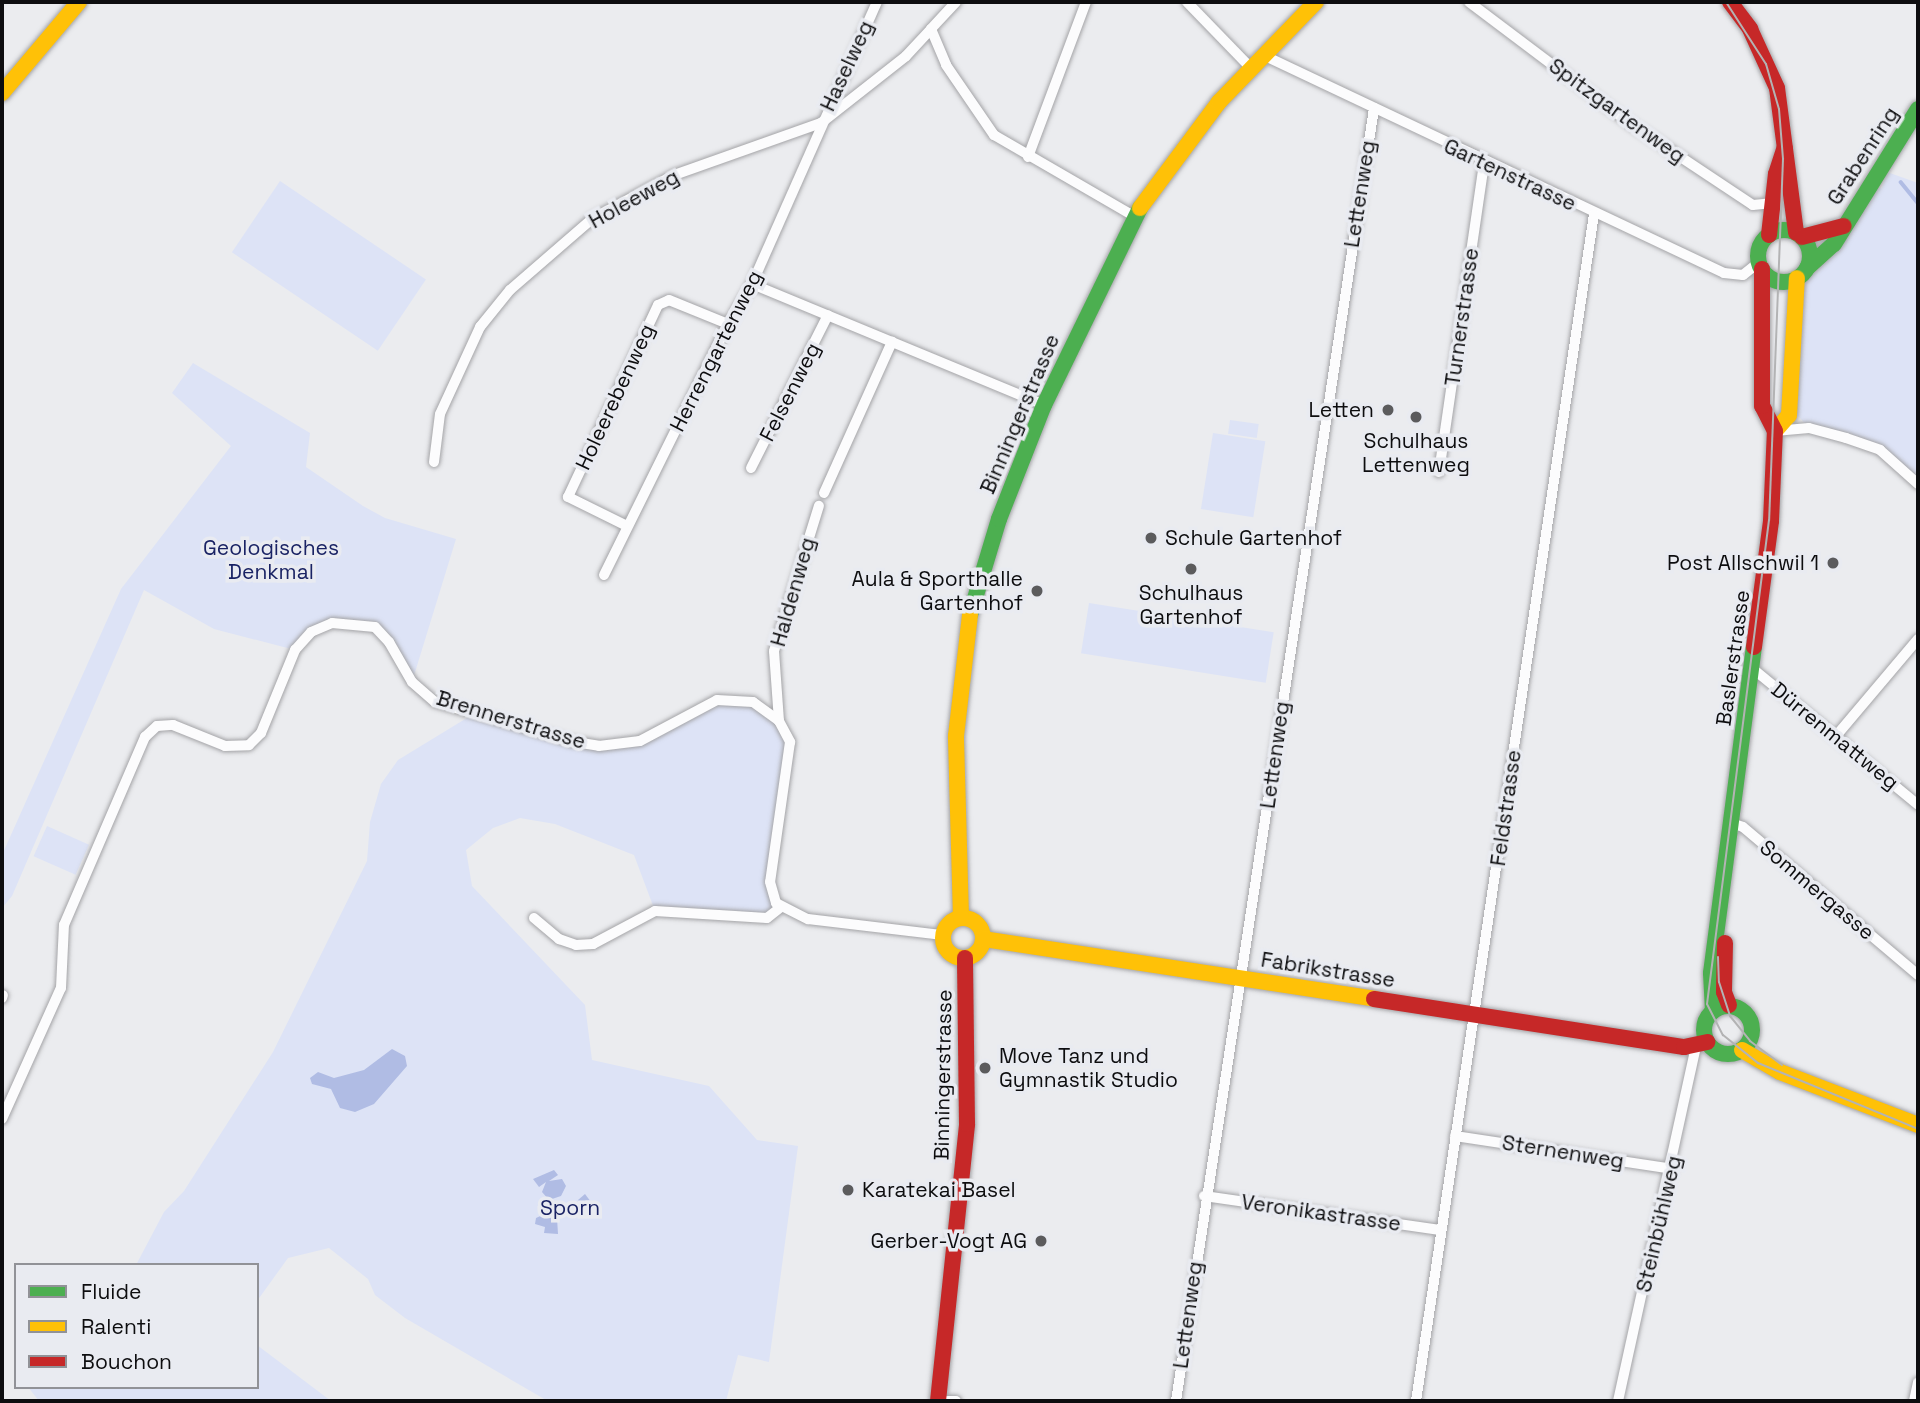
<!DOCTYPE html>
<html>
<head>
<meta charset="utf-8">
<style>
	body { margin:0 }
	#map { position:relative; width:1920px; height:1403px; overflow:hidden; background:#ebecef; font-family:"Space Grotesk",sans-serif }
	div>[style] { position:absolute }
	[style*='--x'] { left:calc(var(--x)*1px); top:calc(var(--y)*1px); width:calc(var(--w)*1px); rotate:calc(var(--a)*1deg) }
	.green>* { inset:0; background:#dde3f6; transform-origin:0 0 }
	.water>* { inset:0; background:#b0bce4 }
	.stream>* { height:3.5px; margin:-1.75px; padding:0 1.75px; transform-origin:1.75px; border-radius:1.75px; background:#b0bce4 }
	.roads { filter:drop-shadow(0 0 2px #a4a4a7) drop-shadow(0 0 2px #a4a4a7) }
	.street>* { height:10px; margin:-5px; padding:0 5px; transform-origin:5px; border-radius:5px; background:#fcfcfd }
	.fast>* { height:16px; margin:-8px; padding:0 8px; transform-origin:8px; border-radius:8px; background:#4caf50 }
	.fast>.ring { margin:-8px; padding:0; box-sizing:content-box; background:none; border:16px solid #4caf50; border-radius:50% }
	.slow>* { height:16px; margin:-8px; padding:0 8px; transform-origin:8px; border-radius:8px; background:#ffc107 }
	.slow>.ring { margin:-8px; padding:0; box-sizing:content-box; background:none; border:16px solid #ffc107; border-radius:50% }
	.jam>* { height:16px; margin:-8px; padding:0 8px; transform-origin:8px; border-radius:8px; background:#c62828 }
	.tram>* { height:2px; margin:-1px; padding:0 1px; transform-origin:1px; border-radius:1px; background:#b3b3b4 }
	.dots>* { width:19px; height:19px; translate:-50% -50%; box-sizing:border-box; border:4px solid #e9ebf1; border-radius:50% }
	span { translate:-50% -50%; white-space:nowrap; text-align:center; line-height:1.15; -webkit-text-stroke:7px #e9ebf1; paint-order:stroke }
	.street-label { font-size:21px; color:#0d0d0f }
	.poi-label { font-size:21px; color:#0d0d0f }
	.right { translate:-100% -50%; text-align:right }
	.left { translate:0 -50%; text-align:left }
	.park-label { font-size:21px; color:#1a2364 }
	.frame { position:absolute; inset:0; border:4px solid #0d0d0f; pointer-events:none }
	.legend { position:absolute; left:14px; top:1263px; width:245px; height:126px; box-sizing:border-box; background:#e9ebf1; border:2px solid #919297; margin:0; padding:9px 12px; list-style:none; font-size:21px; color:#0d0d0f }
	.legend li { display:flex; align-items:center; gap:14px; height:35px }
	.legend b { width:35px; border:2px solid #919297 }
</style>
</head>
<body>
<div id="map">
	<div class="green">
		<i style="clip-path:polygon(1887px 172px,1918px 183px,1918px 484px,1880px 450px,1809px 428px,1790px 407px,1797px 278px,1868px 190px,1882px 188px)"></i>
		<i style="left:280px;top:181px;width:176px;height:86px;rotate:34deg"></i>
		<i style="clip-path:polygon(193px 363px,310px 433px,306px 467px,363px 506px,385px 518px,456px 539px,412px 682px,374px 627px,332px 623px,295px 650px,214px 629px,144px 590px,12px 896px,2px 908px,2px 855px,121px 589px,231px 446px,172px 393px)"></i>
		<i style="left:1230px;top:420px;width:29px;height:14px;rotate:8deg"></i>
		<i style="left:1213px;top:433px;width:53px;height:77px;rotate:9deg"></i>
		<i style="left:1089px;top:603px;width:187px;height:51px;rotate:9deg"></i>
		<i style="clip-path:polygon(738px 698px,771px 712px,790px 742px,770px 882px,780px 908px,767px 918px,655px 911px,634px 855px,555px 824px,520px 818px,493px 828px,466px 850px,472px 886px,585px 1005px,592px 1060px,709px 1086px,757px 1140px,798px 1146px,769px 1362px,738px 1355px,726px 1401px,546px 1400px,405px 1318px,375px 1295px,368px 1279px,329px 1248px,288px 1258px,257px 1301px,257px 1265px,136px 1265px,164px 1212px,184px 1191px,273px 1052px,367px 861px,370px 822px,381px 784px,398px 760px,475px 713px,569px 741px,640px 741px,687px 713px)"></i>
		<i style="left:47px;top:826px;width:46px;height:33px;rotate:24deg"></i>
		<i style="clip-path:polygon(257px 1345px,331px 1401px,39px 1401px,28px 1387px,257px 1387px)"></i>
	</div>
	<div class="water">
		<i style="clip-path:polygon(392px 1049px,405px 1056px,407px 1066px,374px 1104px,355px 1112px,340px 1108px,331px 1089px,312px 1084px,310px 1078px,318px 1072px,334px 1078px,364px 1070px)"></i>
		<i style="clip-path:polygon(554px 1170px,558px 1175px,549px 1181px,562px 1179px,566px 1186px,561px 1196px,549px 1200px,542px 1192px,546px 1182px,539px 1187px,533px 1179px)"></i>
		<i style="clip-path:polygon(585px 1194px,597px 1210px,574px 1218px,578px 1200px)"></i>
		<i style="clip-path:polygon(547px 1213px,557px 1218px,558px 1234px,544px 1233px,545px 1227px,535px 1224px,536px 1218px)"></i>
	</div>
	<div class="stream">
		<i style="--x:1901;--y:182;--w:27;--a:51"></i>
	</div>
	<div class="roads">
		<div class="street">
			<i style="--x:956;--y:2;--w:37;--a:133"></i>
			<i style="--x:931;--y:29;--w:39;--a:67"></i>
			<i style="--x:946;--y:65;--w:85;--a:55.6"></i>
			<i style="--x:994;--y:135;--w:162;--a:30.1"></i>
			<i style="--x:1187;--y:2;--w:92;--a:45.9"></i>
			<i style="--x:1469;--y:2;--w:203;--a:37"></i>
			<i style="--x:1631;--y:124;--w:146;--a:33.6"></i>
			<i style="--x:1753;--y:205;--w:18;--a:-6"></i>
			<i style="--x:1263;--y:55;--w:510;--a:25.31"></i>
			<i style="--x:1724;--y:273;--w:19;--a:6"></i>
			<i style="--x:1743;--y:275;--w:21;--a:-39"></i>
			<i style="--x:1028;--y:157;--w:165;--a:-69.5"></i>
			<i style="--x:752;--y:284;--w:316;--a:22.5"></i>
			<i style="--x:1775;--y:431;--w:34;--a:-5"></i>
			<i style="--x:1809;--y:428;--w:38;--a:15"></i>
			<i style="--x:1846;--y:438;--w:36;--a:19"></i>
			<i style="--x:1880;--y:450;--w:51;--a:41.8"></i>
			<i style="--x:434;--y:462;--w:48;--a:-82.9"></i>
			<i style="--x:440;--y:414;--w:96;--a:-65.3"></i>
			<i style="--x:480;--y:327;--w:48;--a:-51"></i>
			<i style="--x:510;--y:290;--w:108;--a:-40.9"></i>
			<i style="--x:592;--y:219;--w:93;--a:-28.2"></i>
			<i style="--x:674;--y:175;--w:156;--a:-19.5"></i>
			<i style="--x:821;--y:123;--w:108;--a:-38.2"></i>
			<i style="--x:906;--y:56;--w:37;--a:-47"></i>
			<i style="--x:751;--y:468;--w:171;--a:-63.3"></i>
			<i style="--x:1439;--y:472;--w:313;--a:-81.7"></i>
			<i style="--x:824;--y:493;--w:166;--a:-65.8"></i>
			<i style="--x:627;--y:526;--w:66;--a:-153.8"></i>
			<i style="--x:568;--y:497;--w:212;--a:-64.9"></i>
			<i style="--x:658;--y:305;--w:12;--a:-24"></i>
			<i style="--x:669;--y:300;--w:64;--a:22.1"></i>
			<i style="--x:604;--y:575;--w:280;--a:-63.7"></i>
			<i style="--x:728;--y:324;--w:47;--a:-59"></i>
			<i style="--x:752;--y:284;--w:308;--a:-66.1"></i>
			<i style="--x:1752;--y:668;--w:215;--a:39.5"></i>
			<i style="--x:779;--y:721;--w:70;--a:-94.1"></i>
			<i style="--x:774;--y:651;--w:152;--a:-72.8"></i>
			<i style="--x:1836;--y:736;--w:127;--a:-49.8"></i>
			<i style="--x:1732;--y:833;--w:9;--a:-77"></i>
			<i style="--x:1734;--y:824;--w:9;--a:18"></i>
			<i style="--x:1743;--y:827;--w:229;--a:40.2"></i>
			<i style="--x:534;--y:918;--w:33;--a:40"></i>
			<i style="--x:559;--y:939;--w:18;--a:19"></i>
			<i style="--x:576;--y:945;--w:17;--a:-3"></i>
			<i style="--x:593;--y:944;--w:70;--a:-28"></i>
			<i style="--x:655;--y:911;--w:112;--a:3.6"></i>
			<i style="--x:767;--y:918;--w:16;--a:-38"></i>
			<i style="--x:2;--y:998;--w:3;--a:-72"></i>
			<i style="--x:2;--y:1119;--w:144;--a:-65.8"></i>
			<i style="--x:61;--y:988;--w:63;--a:-87.3"></i>
			<i style="--x:64;--y:925;--w:205;--a:-66.7"></i>
			<i style="--x:145;--y:737;--w:16;--a:-43"></i>
			<i style="--x:157;--y:726;--w:16;--a:-4"></i>
			<i style="--x:173;--y:725;--w:56;--a:22"></i>
			<i style="--x:225;--y:746;--w:24;--a:-2"></i>
			<i style="--x:249;--y:745;--w:17;--a:-45"></i>
			<i style="--x:261;--y:733;--w:90;--a:-67.7"></i>
			<i style="--x:295;--y:650;--w:24;--a:-48"></i>
			<i style="--x:311;--y:632;--w:23;--a:-23"></i>
			<i style="--x:332;--y:623;--w:43;--a:5.3"></i>
			<i style="--x:375;--y:627;--w:21;--a:47"></i>
			<i style="--x:389;--y:642;--w:46;--a:60.1"></i>
			<i style="--x:412;--y:682;--w:30;--a:41"></i>
			<i style="--x:435;--y:702;--w:140;--a:16.2"></i>
			<i style="--x:569;--y:741;--w:30;--a:9"></i>
			<i style="--x:599;--y:746;--w:41;--a:-7"></i>
			<i style="--x:640;--y:741;--w:87;--a:-28"></i>
			<i style="--x:717;--y:700;--w:36;--a:3"></i>
			<i style="--x:753;--y:702;--w:32;--a:36"></i>
			<i style="--x:779;--y:721;--w:24;--a:62"></i>
			<i style="--x:790;--y:742;--w:141;--a:98.1"></i>
			<i style="--x:770;--y:882;--w:22;--a:74"></i>
			<i style="--x:776;--y:903;--w:36;--a:27"></i>
			<i style="--x:808;--y:919;--w:136;--a:6.8"></i>
			<i style="--x:1455;--y:1136;--w:219;--a:8.6"></i>
			<i style="--x:1204;--y:1196;--w:237;--a:8.2"></i>
			<i style="--x:948;--y:1401;--w:8;--a:0"></i>
			<i style="--x:1176;--y:1401;--w:1308;--a:-81.29"></i>
			<i style="--x:1416;--y:1401;--w:1200;--a:-81.47"></i>
			<i style="--x:1618;--y:1401;--w:363;--a:-77.6"></i>
			<i style="--x:1914;--y:1401;--w:19;--a:-78"></i>
		</div>
		<div class="fast">
			<i class="ring" style="left:1758px;top:230px;width:36px;height:36px"></i>
			<i style="--x:1807;--y:268;--w:36;--a:-42"></i>
			<i style="--x:1834;--y:244;--w:159;--a:-58.1"></i>
			<i style="--x:970;--y:615;--w:100;--a:-73.2"></i>
			<i style="--x:999;--y:519;--w:123;--a:-68.5"></i>
			<i style="--x:1044;--y:405;--w:219;--a:-64"></i>
			<i class="ring" style="left:1704px;top:1006px;width:32px;height:32px"></i>
			<i style="--x:1713;--y:1011;--w:38;--a:-93"></i>
			<i style="--x:1711;--y:973;--w:329;--a:-82.5"></i>
		</div>
		<div class="slow">
			<i style="--x:2;--y:93;--w:119;--a:-49.8"></i>
			<i style="--x:1140;--y:208;--w:132;--a:-53.3"></i>
			<i style="--x:1219;--y:102;--w:139;--a:-45.9"></i>
			<i style="--x:1775;--y:431;--w:21;--a:-49"></i>
			<i style="--x:1789;--y:415;--w:137;--a:-86.7"></i>
			<i class="ring" style="left:943px;top:918px;width:24px;height:24px"></i>
			<i style="--x:961;--y:918;--w:182;--a:-91.6"></i>
			<i style="--x:956;--y:736;--w:122;--a:-83.4"></i>
			<i style="--x:984;--y:939;--w:395;--a:8.7"></i>
			<i style="--x:1742;--y:1050;--w:44;--a:30.1"></i>
			<i style="--x:1780;--y:1072;--w:148;--a:21"></i>
		</div>
		<div class="jam">
			<i style="--x:1730;--y:2;--w:34;--a:53"></i>
			<i style="--x:1750;--y:29;--w:65;--a:65.4"></i>
			<i style="--x:1777;--y:88;--w:146;--a:82.5"></i>
			<i style="--x:1769;--y:235;--w:61;--a:-83.5"></i>
			<i style="--x:1776;--y:174;--w:28;--a:-72"></i>
			<i style="--x:1802;--y:237;--w:43;--a:-14.7"></i>
			<i style="--x:1754;--y:647;--w:127;--a:-82.3"></i>
			<i style="--x:1771;--y:521;--w:90;--a:-87.5"></i>
			<i style="--x:1775;--y:431;--w:28;--a:-117"></i>
			<i style="--x:1762;--y:406;--w:137;--a:-90"></i>
			<i style="--x:1725;--y:943;--w:49;--a:91.2"></i>
			<i style="--x:1724;--y:992;--w:14;--a:69"></i>
			<i style="--x:1374;--y:999;--w:314;--a:8.8"></i>
			<i style="--x:1684;--y:1047;--w:24;--a:-12"></i>
			<i style="--x:938;--y:1401;--w:279;--a:-84"></i>
			<i style="--x:967;--y:1124;--w:166;--a:-90.7"></i>
		</div>
	</div>
	<div class="tram">
		<i style="--x:1726;--y:2;--w:74;--a:57.2"></i>
		<i style="--x:1766;--y:64;--w:47;--a:73.9"></i>
		<i style="--x:1779;--y:109;--w:50;--a:85.4"></i>
		<i style="--x:1783;--y:159;--w:361;--a:92.2"></i>
		<i style="--x:1769;--y:520;--w:488;--a:97.3"></i>
		<i style="--x:1707;--y:1004;--w:35;--a:63"></i>
		<i style="--x:1723;--y:1035;--w:45;--a:38.7"></i>
		<i style="--x:1758;--y:1063;--w:173;--a:22.4"></i>
		<i style="--x:1718;--y:957;--w:25;--a:88"></i>
		<i style="--x:1719;--y:982;--w:36;--a:72"></i>
		<i style="--x:1730;--y:1016;--w:32;--a:51"></i>
		<i style="--x:1750;--y:1041;--w:40;--a:37"></i>
	</div>
	<div class="dots">
		<i style="left:1388px;top:410px;background:#5b5b5d"></i>
		<i style="left:1416px;top:417px;background:#5b5b5d"></i>
		<i style="left:1151px;top:538px;background:#5b5b5d"></i>
		<i style="left:1833px;top:563px;background:#5b5b5d"></i>
		<i style="left:1191px;top:569px;background:#5b5b5d"></i>
		<i style="left:1037px;top:591px;background:#5b5b5d"></i>
		<i style="left:985px;top:1068px;background:#5b5b5d"></i>
		<i style="left:848px;top:1190px;background:#5b5b5d"></i>
		<i style="left:1041px;top:1241px;background:#5b5b5d"></i>
	</div>
	<div class="street-label">
		<span style="left:847px;top:66px;rotate:-65deg">Haselweg</span>
		<span style="left:1617px;top:111px;rotate:36deg">Spitzgartenweg</span>
		<span style="left:1863px;top:156px;rotate:-57deg">Grabenring</span>
		<span style="left:1510px;top:175px;rotate:25deg">Gartenstrasse</span>
		<span style="left:1360px;top:194px;rotate:-81deg">Lettenweg</span>
		<span style="left:634px;top:199px;rotate:-29deg">Holeeweg</span>
		<span style="left:1462px;top:317px;rotate:-82deg">Turnerstrasse</span>
		<span style="left:716px;top:351px;rotate:-63deg">Herrengartenweg</span>
		<span style="left:790px;top:392px;rotate:-63deg">Felsenweg</span>
		<span style="left:615px;top:397px;rotate:-65deg">Holeerebenweg</span>
		<span style="left:1020px;top:414px;rotate:-67deg">Binningerstrasse</span>
		<span style="left:793px;top:592px;rotate:-74deg">Haldenweg</span>
		<span style="left:1733px;top:658px;rotate:-82deg">Baslerstrasse</span>
		<span style="left:511px;top:720px;rotate:17deg">Brennerstrasse</span>
		<span style="left:1835px;top:736px;rotate:39deg">Dürrenmattweg</span>
		<span style="left:1275px;top:755px;rotate:-82deg">Lettenweg</span>
		<span style="left:1506px;top:808px;rotate:-82deg">Feldstrasse</span>
		<span style="left:1817px;top:890px;rotate:40deg">Sommergasse</span>
		<span style="left:1328px;top:970px;rotate:9deg">Fabrikstrasse</span>
		<span style="left:943px;top:1075px;rotate:-89deg">Binningerstrasse</span>
		<span style="left:1563px;top:1152px;rotate:9deg">Sternenweg</span>
		<span style="left:1321px;top:1213px;rotate:8deg">Veronikastrasse</span>
		<span style="left:1659px;top:1224px;rotate:-77deg">Steinbühlweg</span>
		<span style="left:1188px;top:1315px;rotate:-82deg">Lettenweg</span>
	</div>
	<div class="poi-label">
		<span class="right" style="left:1374px;top:410px">Letten</span>
		<span style="left:1416px;top:453px">Schulhaus<br>Lettenweg</span>
		<span class="left" style="left:1165px;top:538px">Schule Gartenhof</span>
		<span class="right" style="left:1819px;top:563px">Post Allschwil 1</span>
		<span class="right" style="left:1023px;top:591px">Aula &amp; Sporthalle<br>Gartenhof</span>
		<span style="left:1191px;top:605px">Schulhaus<br>Gartenhof</span>
		<span class="left" style="left:999px;top:1068px">Move Tanz und<br>Gymnastik Studio</span>
		<span class="left" style="left:862px;top:1190px">Karatekai Basel</span>
		<span class="right" style="left:1027px;top:1241px">Gerber-Vogt AG</span>
	</div>
	<div class="park-label">
		<span style="left:271px;top:560px">Geologisches<br>Denkmal</span>
		<span style="left:570px;top:1208px">Sporn</span>
	</div>
	<div class="frame"></div>
	<ul class="legend">
	<li><b style="height:9px;background:#4caf50"></b>Fluide</li>
	<li><b style="height:9px;background:#ffc107"></b>Ralenti</li>
	<li><b style="height:9px;background:#c62828"></b>Bouchon</li>
	</ul>
</div>
</body>
</html>
